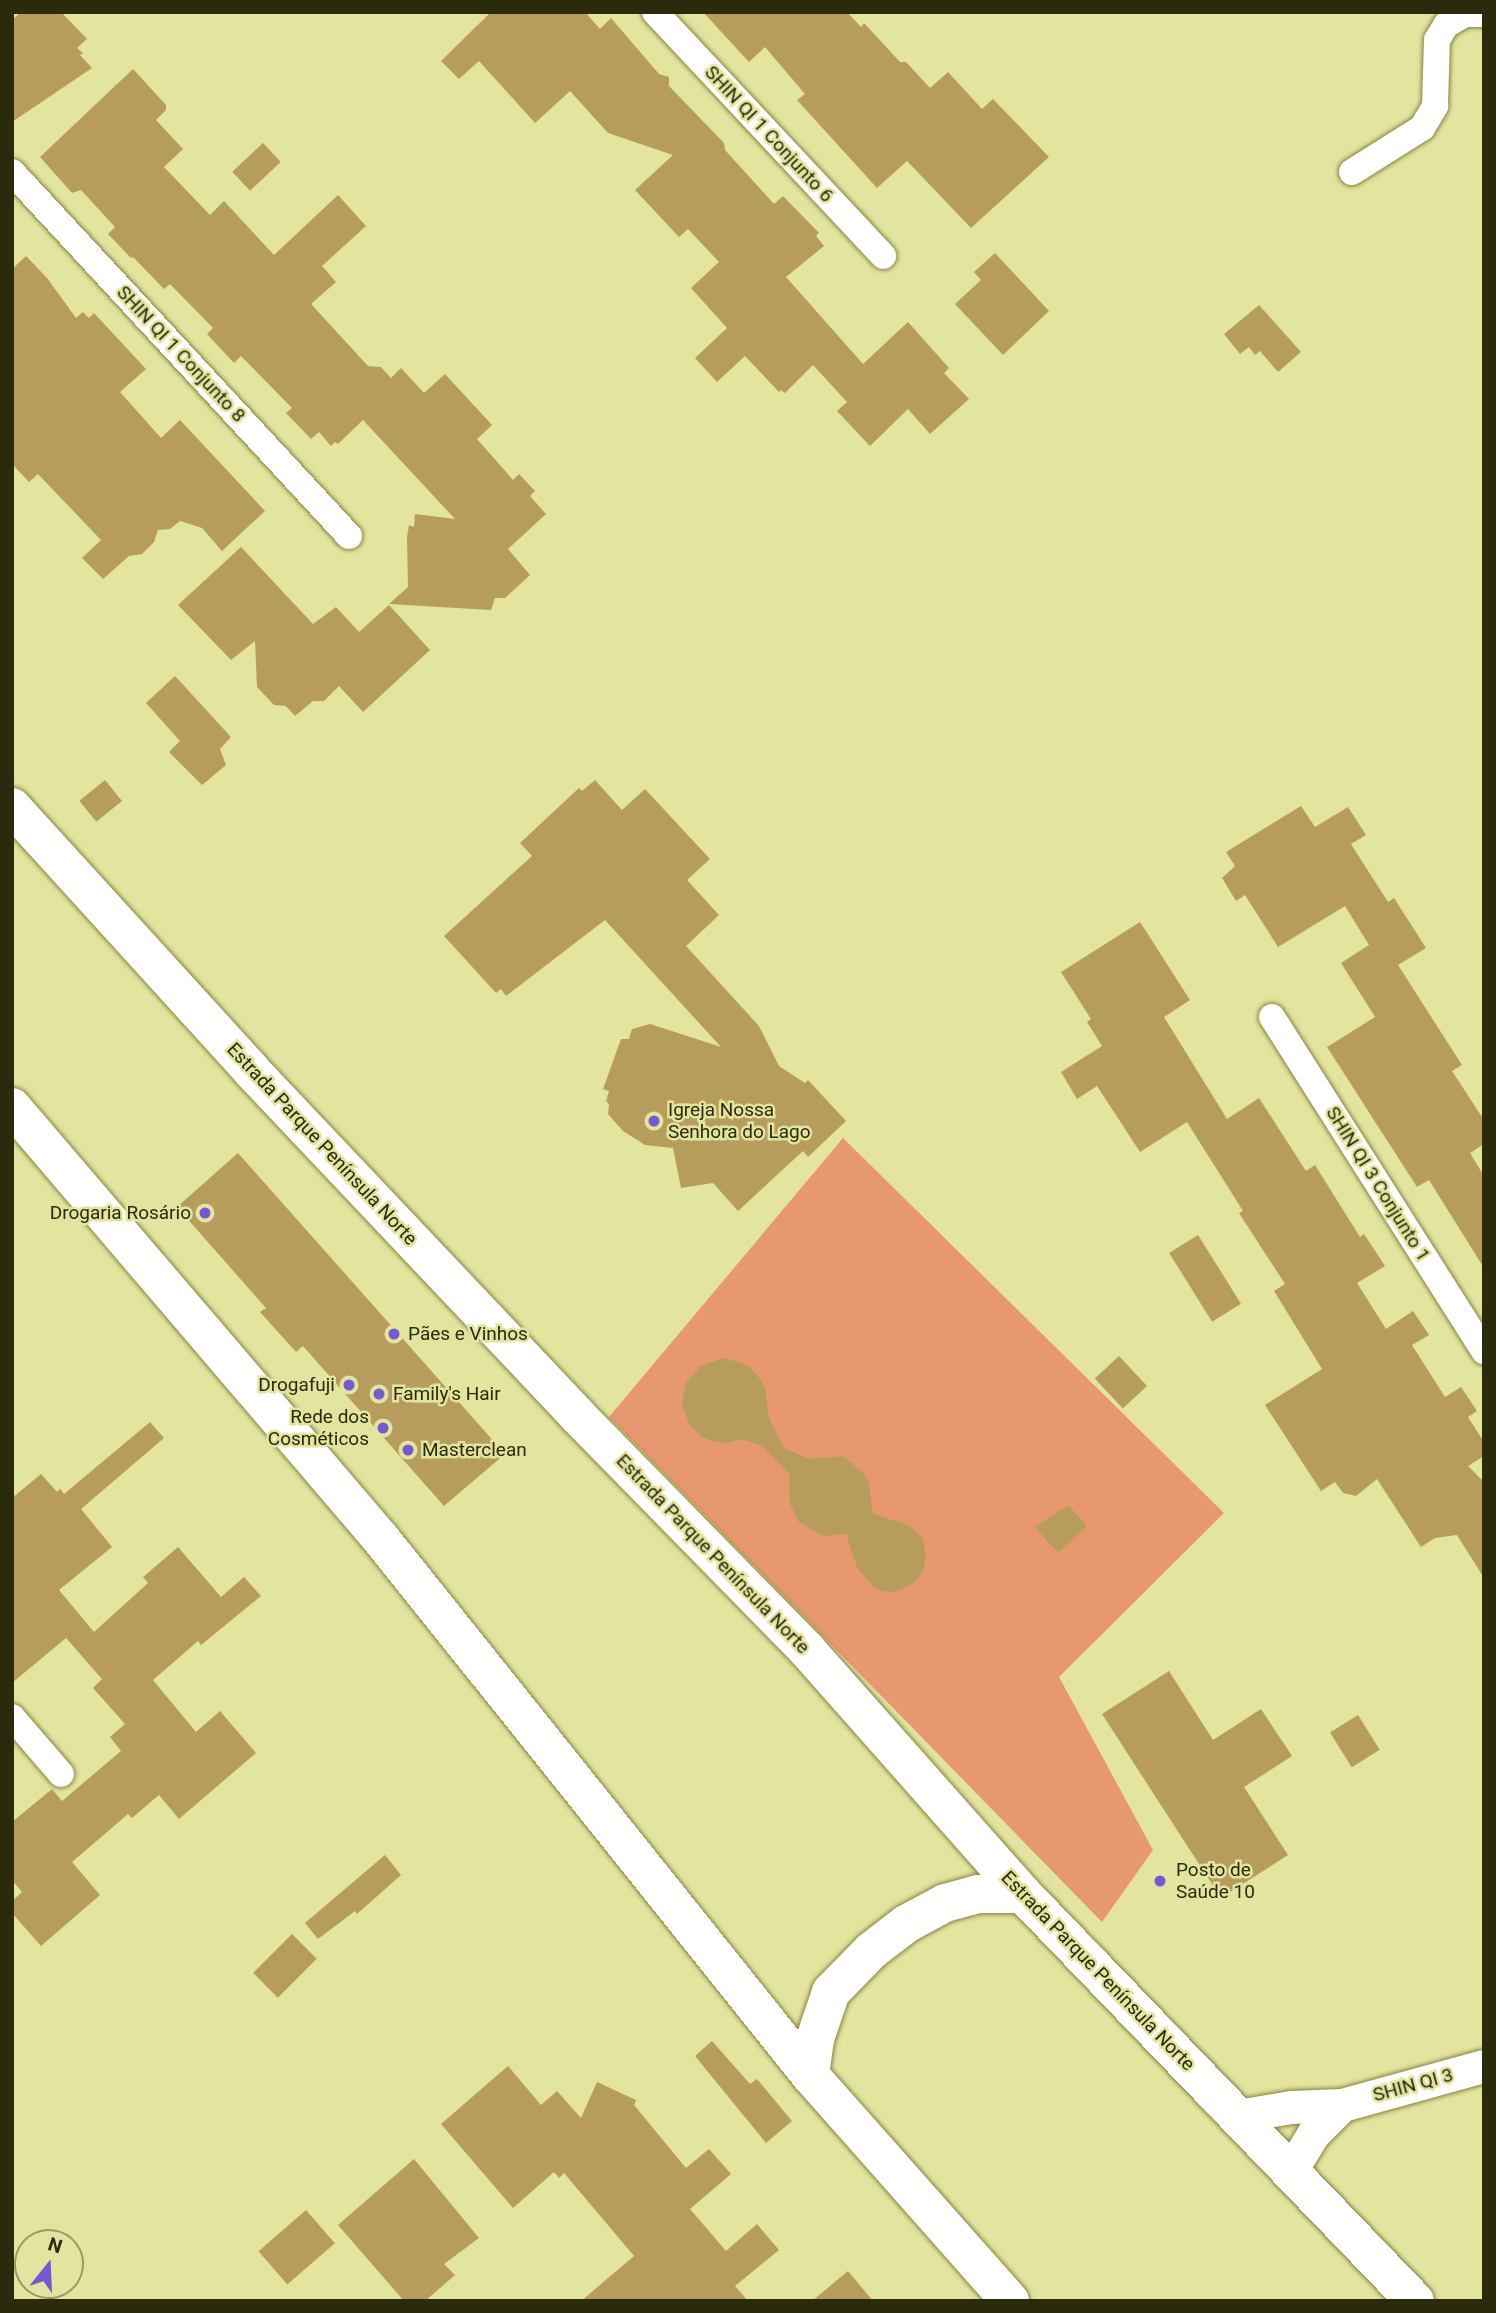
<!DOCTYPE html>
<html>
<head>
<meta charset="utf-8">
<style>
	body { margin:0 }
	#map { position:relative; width:1496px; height:2313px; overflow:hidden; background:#e3e49e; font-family:Roboto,sans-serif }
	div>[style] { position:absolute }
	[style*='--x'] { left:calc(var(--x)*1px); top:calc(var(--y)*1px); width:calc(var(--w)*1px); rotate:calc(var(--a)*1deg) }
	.green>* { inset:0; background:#e7986e }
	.building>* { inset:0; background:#b69d5c; transform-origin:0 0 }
	.roads { filter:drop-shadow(0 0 2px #868542) drop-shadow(0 0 2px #868542) }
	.minor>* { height:26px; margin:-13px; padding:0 13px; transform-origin:13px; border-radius:13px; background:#fff }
	.tertiary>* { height:33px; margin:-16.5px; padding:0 16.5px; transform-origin:16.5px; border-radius:16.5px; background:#fff }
	.secondary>* { height:38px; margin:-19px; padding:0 19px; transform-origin:19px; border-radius:19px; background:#fff }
	.dots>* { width:19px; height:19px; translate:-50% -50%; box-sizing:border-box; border:4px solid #e3e49e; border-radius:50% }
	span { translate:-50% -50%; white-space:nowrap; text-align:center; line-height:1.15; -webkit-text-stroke:5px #e3e49e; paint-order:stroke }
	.street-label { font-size:19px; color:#2a2a0d }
	.poi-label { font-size:19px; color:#2a2a0d }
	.left { translate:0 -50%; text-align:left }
	.right { translate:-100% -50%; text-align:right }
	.frame { position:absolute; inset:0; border:14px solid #2a2a0d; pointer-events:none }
	.north { position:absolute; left:14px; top:2229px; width:70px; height:70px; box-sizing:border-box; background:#e3e49e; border:2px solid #999a64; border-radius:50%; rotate:18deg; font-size:19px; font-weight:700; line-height:28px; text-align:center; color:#2a2a0d }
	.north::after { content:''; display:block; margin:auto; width:24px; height:32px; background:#735ad4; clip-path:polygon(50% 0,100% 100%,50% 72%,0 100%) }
</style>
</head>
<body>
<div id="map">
	<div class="green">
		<i style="clip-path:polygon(843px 1138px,1224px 1513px,1059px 1677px,1153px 1850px,1102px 1922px,609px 1417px)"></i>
	</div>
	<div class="building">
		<i style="clip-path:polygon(21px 12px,61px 12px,87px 39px,77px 48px,83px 53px,80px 55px,92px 68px,12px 122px,12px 20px)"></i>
		<i style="clip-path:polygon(491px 12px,585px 12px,600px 29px,611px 18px,659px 74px,669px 77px,669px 86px,724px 143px,725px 150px,774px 204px,783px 196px,819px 233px,816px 236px,824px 246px,786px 277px,863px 364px,908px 322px,949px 368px,944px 373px,969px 399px,930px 434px,908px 409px,870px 446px,837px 411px,847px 402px,813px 365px,785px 393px,781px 390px,779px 392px,745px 356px,717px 382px,695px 358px,727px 328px,691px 288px,719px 262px,688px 229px,679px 237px,635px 190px,673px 155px,608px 133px,570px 91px,535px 123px,479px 61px,459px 79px,441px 61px)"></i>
		<i style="clip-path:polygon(703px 12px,847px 12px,861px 27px,864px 23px,900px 62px,906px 62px,930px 88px,948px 72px,982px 109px,993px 99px,1049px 157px,971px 228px,907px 161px,877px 188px,797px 100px,805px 94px,765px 47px,749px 62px)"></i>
		<i style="clip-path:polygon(133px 69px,166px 105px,166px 110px,156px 120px,183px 149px,164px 167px,210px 215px,224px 201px,274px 255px,338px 195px,366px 226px,322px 266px,336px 282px,311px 304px,368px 366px,381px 367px,391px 378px,401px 368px,424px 393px,445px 374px,492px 425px,477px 439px,513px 480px,519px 474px,535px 491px,530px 496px,546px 514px,508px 549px,530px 575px,505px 598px,495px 598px,491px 610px,389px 604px,408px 587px,407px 537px,409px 525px,414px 527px,415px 514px,455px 519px,363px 420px,338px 444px,335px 442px,331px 446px,319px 432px,311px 439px,286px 413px,292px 408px,241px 356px,234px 363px,207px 334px,213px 328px,170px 284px,164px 289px,133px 257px,131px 258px,108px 234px,115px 227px,81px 190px,72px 193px,40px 157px)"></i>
		<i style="left:263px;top:143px;width:26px;height:42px;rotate:47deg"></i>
		<i style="clip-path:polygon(995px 253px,1049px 311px,1003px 355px,955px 304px,981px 280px,974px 272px)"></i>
		<i style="clip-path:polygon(26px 256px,47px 278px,76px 318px,83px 312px,89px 318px,94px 313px,146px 369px,120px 392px,161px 438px,180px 420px,265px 511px,222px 551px,202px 528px,180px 521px,170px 529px,158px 530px,154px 542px,142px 554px,129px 556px,103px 579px,82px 558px,101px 540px,38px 474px,29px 482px,12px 464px,12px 269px)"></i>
		<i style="clip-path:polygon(1259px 305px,1301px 352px,1278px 372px,1260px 351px,1255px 355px,1249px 347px,1240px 354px,1224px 334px)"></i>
		<i style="clip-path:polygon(241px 547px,313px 624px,336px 607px,359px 632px,389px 605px,430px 650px,363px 712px,339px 686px,324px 701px,313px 701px,295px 716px,286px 706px,274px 705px,257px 687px,255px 641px,231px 660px,178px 605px)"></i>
		<i style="clip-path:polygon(175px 676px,231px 737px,220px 749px,226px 765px,202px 785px,169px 752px,180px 741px,146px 703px)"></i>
		<i style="left:105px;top:780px;width:27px;height:33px;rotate:51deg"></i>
		<i style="clip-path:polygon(595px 780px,622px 810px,645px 789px,710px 859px,687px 880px,719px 915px,686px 946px,759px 1026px,779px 1066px,805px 1083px,808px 1080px,846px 1121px,808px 1157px,803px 1151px,738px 1211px,713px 1183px,681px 1188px,673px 1148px,645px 1145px,623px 1131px,608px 1114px,609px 1104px,606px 1101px,609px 1091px,603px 1089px,621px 1039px,629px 1039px,632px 1029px,650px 1024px,721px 1047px,605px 920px,506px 996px,501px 989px,496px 993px,444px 936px,532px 856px,520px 843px,579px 788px,582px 791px)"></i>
		<i style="clip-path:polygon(1301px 806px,1315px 827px,1348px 807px,1366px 835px,1351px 844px,1388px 902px,1394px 898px,1426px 948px,1398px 965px,1462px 1065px,1452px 1071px,1484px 1120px,1484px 1144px,1470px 1153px,1484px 1176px,1484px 1268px,1429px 1180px,1417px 1187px,1327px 1047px,1375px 1017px,1341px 963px,1369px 945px,1345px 906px,1278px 947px,1245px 895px,1236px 901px,1222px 878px,1235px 866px,1226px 852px)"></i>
		<i style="clip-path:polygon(1140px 922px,1190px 1000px,1164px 1017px,1227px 1119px,1259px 1098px,1306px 1171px,1315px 1165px,1360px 1237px,1364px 1234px,1385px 1266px,1357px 1283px,1386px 1329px,1413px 1311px,1429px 1335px,1412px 1345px,1445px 1397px,1461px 1387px,1477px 1411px,1468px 1417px,1484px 1442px,1484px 1456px,1468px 1466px,1484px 1482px,1484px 1578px,1457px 1535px,1435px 1538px,1421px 1547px,1377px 1479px,1356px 1496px,1343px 1493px,1335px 1482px,1321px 1491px,1265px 1405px,1322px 1369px,1274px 1291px,1285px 1284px,1239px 1213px,1243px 1211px,1187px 1122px,1140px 1152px,1097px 1086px,1077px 1099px,1061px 1072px,1102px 1046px,1087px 1022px,1091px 1019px,1061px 972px)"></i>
		<i style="clip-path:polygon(238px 1153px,505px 1454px,444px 1506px,303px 1346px,296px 1352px,260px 1312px,266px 1308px,177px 1207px)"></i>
		<i style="left:1198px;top:1235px;width:81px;height:34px;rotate:58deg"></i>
		<i style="left:1119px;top:1356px;width:41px;height:33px;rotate:47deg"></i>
		<i style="clip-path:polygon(724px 1358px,748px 1365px,760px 1379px,765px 1387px,769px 1418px,783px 1447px,808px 1459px,843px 1456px,864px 1474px,869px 1483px,873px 1514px,906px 1524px,917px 1532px,923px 1539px,926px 1556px,923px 1571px,915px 1582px,903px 1589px,891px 1592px,880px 1591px,872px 1586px,857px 1567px,846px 1534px,823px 1536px,799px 1522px,790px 1504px,789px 1473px,761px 1445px,741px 1439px,728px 1443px,715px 1442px,701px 1436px,689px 1424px,682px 1403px,686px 1383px,702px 1365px)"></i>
		<i style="clip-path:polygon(150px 1422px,164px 1438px,81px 1509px,112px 1547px,59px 1590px,94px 1632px,148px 1583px,143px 1577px,178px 1547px,221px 1597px,244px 1577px,261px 1596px,201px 1645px,198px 1641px,153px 1680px,196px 1732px,220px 1711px,256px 1753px,179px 1819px,159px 1795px,132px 1818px,128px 1814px,72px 1862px,100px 1895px,41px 1946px,12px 1913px,12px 1901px,22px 1892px,12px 1880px,12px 1822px,52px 1789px,62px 1801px,121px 1751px,110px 1737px,125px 1724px,93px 1688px,102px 1679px,66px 1638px,12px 1683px,12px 1498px,41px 1474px,57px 1492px,60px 1489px,64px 1494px)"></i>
		<i style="clip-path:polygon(1068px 1505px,1087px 1526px,1058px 1553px,1035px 1527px)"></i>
		<i style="clip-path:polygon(1169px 1671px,1213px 1740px,1261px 1709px,1292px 1756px,1244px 1787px,1288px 1855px,1221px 1898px,1102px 1714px)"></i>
		<i style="left:1358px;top:1715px;width:41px;height:33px;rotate:58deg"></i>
		<i style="clip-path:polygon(385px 1855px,401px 1875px,357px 1914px,355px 1911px,318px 1939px,305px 1923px)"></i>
		<i style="left:292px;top:1934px;width:35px;height:55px;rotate:45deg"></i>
		<i style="clip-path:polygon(712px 2041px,750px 2084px,757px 2079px,792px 2121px,766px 2143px,695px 2056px)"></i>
		<i style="clip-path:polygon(508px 2066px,541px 2105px,557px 2091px,581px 2118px,597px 2082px,636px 2100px,634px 2105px,686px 2168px,709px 2149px,731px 2174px,690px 2209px,726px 2251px,757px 2224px,779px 2250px,735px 2286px,748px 2301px,581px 2301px,634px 2256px,564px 2173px,559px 2178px,554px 2172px,513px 2208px,441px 2124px)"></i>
		<i style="clip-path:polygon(414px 2159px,479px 2238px,444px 2264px,455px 2275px,425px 2301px,404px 2301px,338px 2225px)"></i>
		<i style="left:306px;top:2210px;width:44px;height:63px;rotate:49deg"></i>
		<i style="clip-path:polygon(848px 2271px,873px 2301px,812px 2301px)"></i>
	</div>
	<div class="roads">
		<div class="minor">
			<i style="--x:655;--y:12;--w:334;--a:46.9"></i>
			<i style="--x:12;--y:172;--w:496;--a:47.2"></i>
			<i style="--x:1352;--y:172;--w:83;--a:-32.2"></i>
			<i style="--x:1422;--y:128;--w:26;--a:-59"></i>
			<i style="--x:1435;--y:106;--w:66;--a:-88.3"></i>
			<i style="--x:1437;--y:40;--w:17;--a:-59"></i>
			<i style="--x:1446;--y:25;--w:22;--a:-30"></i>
			<i style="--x:1465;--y:14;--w:19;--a:0"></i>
			<i style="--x:1272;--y:1017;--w:396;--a:57.6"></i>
			<i style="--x:12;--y:1717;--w:75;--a:49.3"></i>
		</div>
		<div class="tertiary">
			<i style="--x:1237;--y:2116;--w:55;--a:-9.5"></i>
			<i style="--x:1291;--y:2107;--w:51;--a:-2.2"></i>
			<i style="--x:1342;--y:2105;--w:147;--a:-15.4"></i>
			<i style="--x:1290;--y:2172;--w:44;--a:-58.8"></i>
			<i style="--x:1313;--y:2134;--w:41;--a:-45"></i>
		</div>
		<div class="secondary">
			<i style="--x:12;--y:807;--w:354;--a:47.7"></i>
			<i style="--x:250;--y:1069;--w:477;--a:46.6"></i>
			<i style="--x:578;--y:1416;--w:327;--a:45.6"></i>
			<i style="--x:807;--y:1650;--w:326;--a:48.5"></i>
			<i style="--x:1023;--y:1894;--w:565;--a:46.08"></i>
			<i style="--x:12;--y:1107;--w:568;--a:49.5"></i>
			<i style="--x:381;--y:1539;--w:687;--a:51.33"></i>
			<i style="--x:810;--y:2075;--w:302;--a:48.5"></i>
			<i style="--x:810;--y:2075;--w:36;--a:-82"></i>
			<i style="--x:815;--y:2039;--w:50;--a:-71.2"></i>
			<i style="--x:831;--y:1992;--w:57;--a:-45.7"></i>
			<i style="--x:871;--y:1951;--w:44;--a:-37.6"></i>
			<i style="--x:906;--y:1924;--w:44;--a:-28.3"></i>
			<i style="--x:945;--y:1903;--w:34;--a:-15"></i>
			<i style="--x:978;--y:1894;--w:45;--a:0"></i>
		</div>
	</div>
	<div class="dots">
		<i style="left:654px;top:1121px;background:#735ad4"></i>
		<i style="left:205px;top:1213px;background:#735ad4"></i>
		<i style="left:394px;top:1334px;background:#735ad4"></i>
		<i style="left:349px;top:1385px;background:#735ad4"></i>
		<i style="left:379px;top:1394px;background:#735ad4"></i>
		<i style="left:383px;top:1428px;background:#735ad4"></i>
		<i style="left:408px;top:1450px;background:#735ad4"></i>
		<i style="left:1160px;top:1881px;background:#735ad4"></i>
	</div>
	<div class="street-label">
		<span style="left:769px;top:134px;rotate:47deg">SHIN QI 1 Conjunto 6</span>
		<span style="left:181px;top:354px;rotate:47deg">SHIN QI 1 Conjunto 8</span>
		<span style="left:322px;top:1144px;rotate:47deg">Estrada Parque Península Norte</span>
		<span style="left:1378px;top:1184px;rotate:58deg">SHIN QI 3 Conjunto 1</span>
		<span style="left:713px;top:1554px;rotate:46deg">Estrada Parque Península Norte</span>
		<span style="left:1098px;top:1971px;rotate:46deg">Estrada Parque Península Norte</span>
		<span style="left:1413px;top:2085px;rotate:-15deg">SHIN QI 3</span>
	</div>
	<div class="poi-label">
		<span class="left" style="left:668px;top:1121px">Igreja Nossa<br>Senhora do Lago</span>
		<span class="right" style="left:191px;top:1213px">Drogaria Rosário</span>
		<span class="left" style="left:408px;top:1334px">Pães e Vinhos</span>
		<span class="right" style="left:335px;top:1385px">Drogafuji</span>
		<span class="left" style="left:393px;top:1394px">Family's Hair</span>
		<span class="right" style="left:369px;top:1428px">Rede dos<br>Cosméticos</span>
		<span class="left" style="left:422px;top:1450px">Masterclean</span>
		<span class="left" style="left:1176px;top:1881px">Posto de<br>Saúde 10</span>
	</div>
	<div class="frame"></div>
	<div class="north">N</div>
</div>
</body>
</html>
